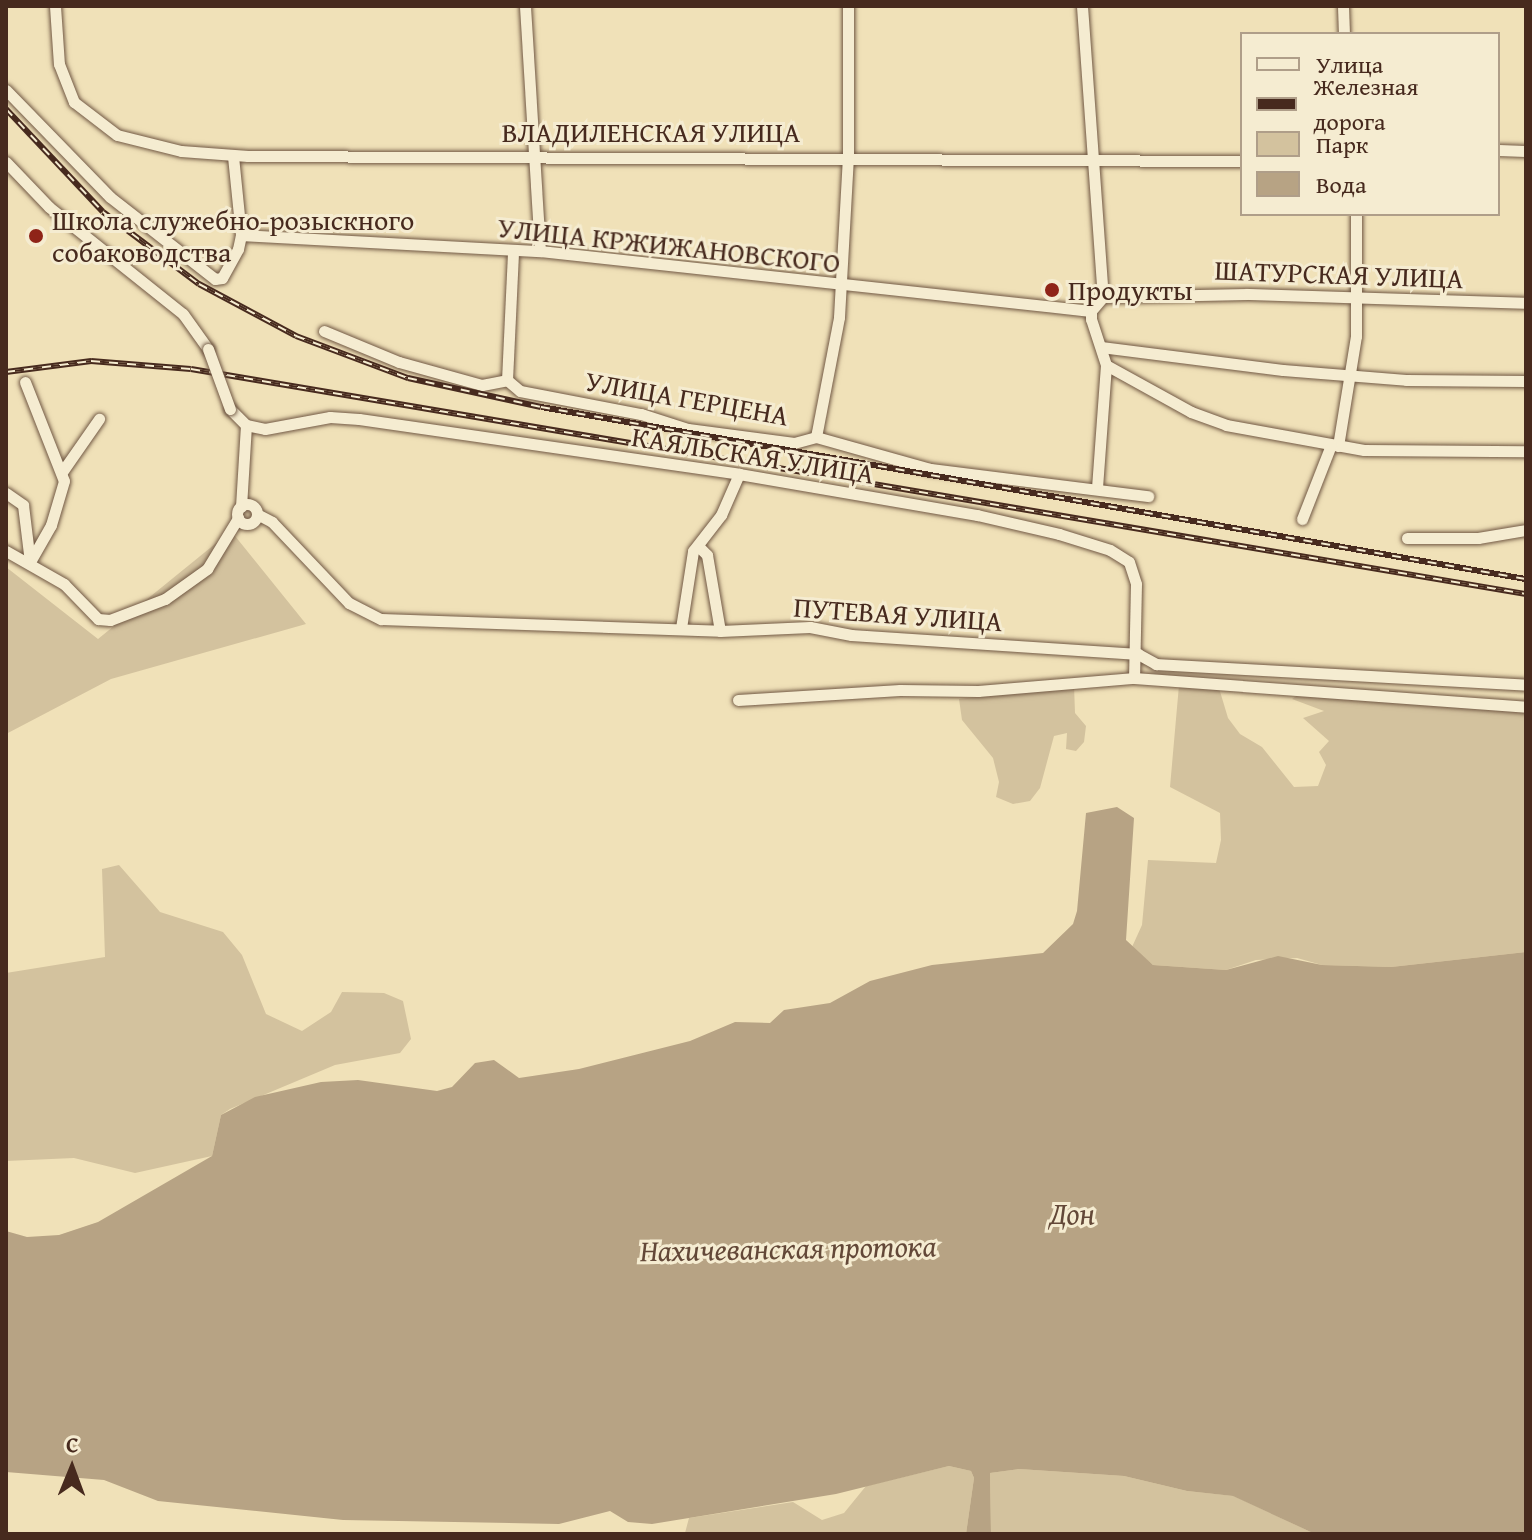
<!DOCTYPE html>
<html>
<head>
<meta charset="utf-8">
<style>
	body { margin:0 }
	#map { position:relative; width:1532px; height:1540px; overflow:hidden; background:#f0e1b8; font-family:"Gentium Book Plus",serif }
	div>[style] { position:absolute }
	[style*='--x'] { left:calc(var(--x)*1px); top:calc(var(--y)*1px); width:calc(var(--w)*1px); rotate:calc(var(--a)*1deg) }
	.green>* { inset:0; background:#d3c29e }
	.water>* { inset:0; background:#b7a384 }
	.roads { filter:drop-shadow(0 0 2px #715844) drop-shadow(0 0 2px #715844) }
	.minor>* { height:11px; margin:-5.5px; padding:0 5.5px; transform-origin:5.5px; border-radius:5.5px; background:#f5ecd1 }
	.minor>.ring { margin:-5.5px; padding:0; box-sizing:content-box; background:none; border:11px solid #f5ecd1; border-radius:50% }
	.rail>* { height:6px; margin-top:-3px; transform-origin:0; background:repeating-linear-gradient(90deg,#f5ecd1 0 9px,#472a1e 0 18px); box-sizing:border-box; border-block:2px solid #472a1e }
	.bridges { filter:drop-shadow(0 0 2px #715844) drop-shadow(0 0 2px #715844) }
	.minor-bridge>* { height:11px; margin:-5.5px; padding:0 5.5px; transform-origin:5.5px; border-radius:5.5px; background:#f5ecd1 }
	.dots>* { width:22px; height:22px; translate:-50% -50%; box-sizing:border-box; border:4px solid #f5ecd1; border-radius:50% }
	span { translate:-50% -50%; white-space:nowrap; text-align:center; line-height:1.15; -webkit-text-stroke:6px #f5ecd1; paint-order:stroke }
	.street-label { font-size:28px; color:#472a1e }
	.poi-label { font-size:28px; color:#472a1e }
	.left { translate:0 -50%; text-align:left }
	.water-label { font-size:30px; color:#634838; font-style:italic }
	.frame { position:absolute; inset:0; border:8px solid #472a1e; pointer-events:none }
	.legend { position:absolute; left:1240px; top:32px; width:260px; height:184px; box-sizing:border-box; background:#f5ecd1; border:2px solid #af9e89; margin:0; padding:10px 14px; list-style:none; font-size:24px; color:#472a1e }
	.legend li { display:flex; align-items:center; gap:16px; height:40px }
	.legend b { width:40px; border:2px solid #af9e89 }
	.north { position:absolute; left:32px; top:1428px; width:80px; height:80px; -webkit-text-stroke:6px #f5ecd1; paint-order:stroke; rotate:1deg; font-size:22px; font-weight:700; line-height:32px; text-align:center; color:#472a1e }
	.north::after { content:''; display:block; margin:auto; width:28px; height:36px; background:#472a1e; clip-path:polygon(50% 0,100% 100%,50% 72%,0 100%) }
</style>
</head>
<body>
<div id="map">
	<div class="green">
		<i style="clip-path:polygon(231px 531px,306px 624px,111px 679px,6px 734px,6px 567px,98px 639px)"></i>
		<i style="clip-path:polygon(1074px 685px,1075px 713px,1086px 726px,1084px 742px,1076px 751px,1066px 749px,1067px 733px,1054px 736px,1040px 788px,1030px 801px,1013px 804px,996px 797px,999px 782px,993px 758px,962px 720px,959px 699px)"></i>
		<i style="clip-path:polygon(1179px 685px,1219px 688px,1228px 718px,1240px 734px,1262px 747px,1294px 787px,1318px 786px,1326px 765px,1319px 752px,1329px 741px,1303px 718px,1324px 711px,1292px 699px,1298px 695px,1526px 710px,1526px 952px,1391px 967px,1322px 965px,1297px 958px,1256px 960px,1226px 970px,1153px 965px,1132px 947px,1142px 925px,1148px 860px,1216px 863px,1221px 840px,1220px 813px,1170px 787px)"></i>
		<i style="clip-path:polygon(119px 865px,160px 912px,223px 932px,242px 955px,266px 1014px,302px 1031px,331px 1012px,342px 992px,384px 993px,403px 1001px,411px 1039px,400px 1053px,335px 1065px,230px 1109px,221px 1115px,212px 1156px,135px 1173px,74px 1158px,6px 1161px,6px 973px,105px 957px,102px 869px)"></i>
		<i style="clip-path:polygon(949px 1466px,971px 1471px,974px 1478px,966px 1534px,685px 1533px,689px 1518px,793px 1502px,822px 1520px,844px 1513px,866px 1486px)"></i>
		<i style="clip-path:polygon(1019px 1469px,1124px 1476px,1187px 1491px,1234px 1496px,1315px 1534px,991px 1534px,990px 1473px)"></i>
	</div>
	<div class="water">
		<i style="clip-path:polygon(1117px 807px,1134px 818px,1126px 940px,1153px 965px,1226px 970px,1278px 956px,1322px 965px,1391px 967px,1526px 952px,1526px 1534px,1315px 1534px,1233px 1496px,1187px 1491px,1124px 1476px,1019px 1469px,990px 1473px,991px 1534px,966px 1534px,974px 1478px,971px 1471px,949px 1466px,836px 1494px,652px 1524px,628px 1522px,610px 1511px,559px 1524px,343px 1520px,158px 1501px,104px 1480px,6px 1472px,6px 1231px,27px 1237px,59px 1235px,98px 1222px,212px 1156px,221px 1115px,255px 1097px,321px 1082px,358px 1080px,437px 1091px,452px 1087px,475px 1063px,494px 1060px,519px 1078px,579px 1069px,690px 1041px,735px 1022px,770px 1023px,784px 1010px,830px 1003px,870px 981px,932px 965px,1043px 953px,1073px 924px,1077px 911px,1086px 813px)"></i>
	</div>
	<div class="roads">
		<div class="minor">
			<i style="--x:55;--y:6;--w:58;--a:86.1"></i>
			<i style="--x:59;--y:64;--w:41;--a:68.5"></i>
			<i style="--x:74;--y:102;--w:54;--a:37.5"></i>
			<i style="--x:117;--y:135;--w:66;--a:14"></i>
			<i style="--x:181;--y:151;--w:67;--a:4.3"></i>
			<i style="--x:248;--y:156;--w:994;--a:0.29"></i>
			<i style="--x:525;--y:6;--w:245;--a:86.5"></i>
			<i style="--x:1082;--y:6;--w:292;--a:85.9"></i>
			<i style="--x:1103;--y:297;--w:18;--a:131"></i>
			<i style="--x:1091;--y:311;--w:8;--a:90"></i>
			<i style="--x:1091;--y:319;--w:48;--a:71.9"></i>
			<i style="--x:1106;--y:365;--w:122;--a:94.2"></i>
			<i style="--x:1343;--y:6;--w:28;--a:88"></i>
			<i style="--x:6;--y:90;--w:149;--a:45.8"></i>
			<i style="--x:110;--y:197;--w:133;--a:38"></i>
			<i style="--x:215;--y:279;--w:7;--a:-8"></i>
			<i style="--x:222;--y:278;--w:33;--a:-61"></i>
			<i style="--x:238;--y:249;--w:14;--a:-78"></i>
			<i style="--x:241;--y:235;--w:79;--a:-95.8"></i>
			<i style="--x:1498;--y:150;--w:28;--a:2"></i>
			<i style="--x:6;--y:162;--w:62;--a:46.3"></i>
			<i style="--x:49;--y:207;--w:171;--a:38.6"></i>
			<i style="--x:183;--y:314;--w:43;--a:54.5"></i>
			<i style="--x:241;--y:235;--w:299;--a:3.1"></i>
			<i style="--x:540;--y:251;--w:554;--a:6.21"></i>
			<i style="--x:1103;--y:297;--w:144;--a:-1.2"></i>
			<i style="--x:1247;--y:294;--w:279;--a:1.8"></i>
			<i style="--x:324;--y:331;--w:81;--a:22.5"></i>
			<i style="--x:399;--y:362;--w:86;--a:15.5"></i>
			<i style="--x:482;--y:385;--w:25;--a:-11"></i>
			<i style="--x:507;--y:380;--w:17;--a:40"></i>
			<i style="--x:520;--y:391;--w:123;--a:10.8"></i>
			<i style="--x:641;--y:414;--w:49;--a:17.7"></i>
			<i style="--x:688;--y:429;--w:107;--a:7.5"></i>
			<i style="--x:794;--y:443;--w:23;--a:-15"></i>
			<i style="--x:816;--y:437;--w:118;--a:15.7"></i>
			<i style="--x:930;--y:469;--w:220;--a:7.1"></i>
			<i style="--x:1101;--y:347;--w:183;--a:7.2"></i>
			<i style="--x:1283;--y:370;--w:123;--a:4.6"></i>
			<i style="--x:1406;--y:380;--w:120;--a:0.5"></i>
			<i style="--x:1106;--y:365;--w:97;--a:28.9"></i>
			<i style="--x:1191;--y:412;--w:37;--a:20"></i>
			<i style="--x:1226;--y:425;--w:140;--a:10.3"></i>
			<i style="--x:1364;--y:450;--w:162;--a:0.4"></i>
			<i style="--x:507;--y:380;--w:128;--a:-87.3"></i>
			<i style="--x:25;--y:382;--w:106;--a:68.5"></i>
			<i style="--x:64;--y:481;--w:46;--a:106.5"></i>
			<i style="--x:51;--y:525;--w:43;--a:119.6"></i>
			<i style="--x:230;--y:409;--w:23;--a:45"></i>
			<i style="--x:246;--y:425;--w:82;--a:93.5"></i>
			<i style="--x:246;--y:425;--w:19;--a:12"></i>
			<i style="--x:265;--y:429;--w:66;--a:-10.5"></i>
			<i style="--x:330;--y:417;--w:29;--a:4"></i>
			<i style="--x:359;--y:419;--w:384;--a:8.2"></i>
			<i style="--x:739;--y:474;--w:242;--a:9.8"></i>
			<i style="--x:977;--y:515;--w:84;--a:13"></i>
			<i style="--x:1059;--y:534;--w:53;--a:17.4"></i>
			<i style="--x:1110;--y:550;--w:22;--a:32"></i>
			<i style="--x:1129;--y:562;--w:23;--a:72"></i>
			<i style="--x:1136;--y:584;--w:94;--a:91.2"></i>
			<i style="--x:816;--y:437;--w:122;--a:-79.1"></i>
			<i style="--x:839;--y:317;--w:160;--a:-86.8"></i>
			<i style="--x:848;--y:157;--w:151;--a:-90"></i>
			<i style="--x:1338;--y:446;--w:111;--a:-80.7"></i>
			<i style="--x:1356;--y:336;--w:122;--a:-90"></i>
			<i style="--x:62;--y:472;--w:65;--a:-55.1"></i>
			<i style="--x:6;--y:493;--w:21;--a:35"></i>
			<i style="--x:23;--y:505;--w:57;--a:83"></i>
			<i class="ring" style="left:237px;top:504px;width:9px;height:9px"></i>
			<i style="--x:257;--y:514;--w:17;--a:28"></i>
			<i style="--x:272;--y:522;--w:112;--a:46.5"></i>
			<i style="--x:349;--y:603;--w:36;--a:27"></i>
			<i style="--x:381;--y:619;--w:339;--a:2"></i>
			<i style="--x:720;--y:631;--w:90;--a:-2.5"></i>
			<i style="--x:810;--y:627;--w:42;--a:11"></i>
			<i style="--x:851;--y:635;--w:288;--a:3.8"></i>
			<i style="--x:1138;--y:654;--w:21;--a:29"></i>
			<i style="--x:1156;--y:664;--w:371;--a:3.2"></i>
			<i style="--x:1302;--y:519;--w:79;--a:-68.6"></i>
			<i style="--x:1407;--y:538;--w:71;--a:0"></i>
			<i style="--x:1478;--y:538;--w:49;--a:-9.5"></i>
			<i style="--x:698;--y:546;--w:13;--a:45"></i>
			<i style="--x:707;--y:555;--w:77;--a:80.3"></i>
			<i style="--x:6;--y:551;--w:67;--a:29.6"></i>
			<i style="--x:64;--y:584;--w:49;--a:45.8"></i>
			<i style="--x:98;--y:619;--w:12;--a:5"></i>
			<i style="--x:110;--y:620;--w:59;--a:-20.9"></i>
			<i style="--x:165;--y:599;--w:52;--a:-35.5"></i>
			<i style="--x:207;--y:569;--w:60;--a:-58.7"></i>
			<i style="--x:681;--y:628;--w:78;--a:-81.1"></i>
			<i style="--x:693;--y:551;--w:46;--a:-52.1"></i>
			<i style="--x:721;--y:515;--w:45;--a:-66.3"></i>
			<i style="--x:738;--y:700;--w:162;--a:-3.5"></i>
			<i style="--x:900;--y:690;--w:78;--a:0.7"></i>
			<i style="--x:978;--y:691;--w:157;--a:-4.8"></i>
			<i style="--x:1134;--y:678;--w:393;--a:4.2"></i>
		</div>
	</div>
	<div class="rail">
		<i style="--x:6;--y:109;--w:141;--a:46.7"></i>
		<i style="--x:103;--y:212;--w:120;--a:36.9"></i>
		<i style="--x:199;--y:284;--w:110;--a:28.2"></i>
		<i style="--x:296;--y:336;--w:120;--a:20.6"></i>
		<i style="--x:408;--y:378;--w:136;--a:12.3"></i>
		<i style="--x:541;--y:407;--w:1000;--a:9.91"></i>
		<i style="--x:6;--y:372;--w:86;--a:-7.4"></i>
		<i style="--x:91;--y:361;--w:100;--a:4.6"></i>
		<i style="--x:191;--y:369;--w:1354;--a:9.57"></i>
	</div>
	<div class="bridges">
		<div class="minor-bridge">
			<i style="--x:208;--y:349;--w:64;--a:69.9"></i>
		</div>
	</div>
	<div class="dots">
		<i style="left:36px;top:236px;background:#8f2418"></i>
		<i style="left:1052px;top:290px;background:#8f2418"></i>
	</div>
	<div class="street-label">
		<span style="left:651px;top:132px">ВЛАДИЛЕНСКАЯ УЛИЦА</span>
		<span style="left:669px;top:245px;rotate:6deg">УЛИЦА КРЖИЖАНОВСКОГО</span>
		<span style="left:1339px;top:274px;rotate:2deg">ШАТУРСКАЯ УЛИЦА</span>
		<span style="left:687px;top:398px;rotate:10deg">УЛИЦА ГЕРЦЕНА</span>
		<span style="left:753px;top:455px;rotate:9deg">КАЯЛЬСКАЯ УЛИЦА</span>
		<span style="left:898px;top:614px;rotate:4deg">ПУТЕВАЯ УЛИЦА</span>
	</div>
	<div class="poi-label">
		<span class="left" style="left:52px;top:236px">Школа служебно-розыскного<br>собаководства</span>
		<span class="left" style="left:1068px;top:290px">Продукты</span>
	</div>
	<div class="water-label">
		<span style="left:1072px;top:1213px">Дон</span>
		<span style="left:788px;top:1248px;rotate:-1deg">Нахичеванская протока</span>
	</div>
	<div class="frame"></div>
	<ul class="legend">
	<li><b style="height:10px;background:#f5ecd1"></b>Улица</li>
	<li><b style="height:10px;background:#472a1e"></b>Железная дорога</li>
	<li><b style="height:22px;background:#d3c29e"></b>Парк</li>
	<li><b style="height:22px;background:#b7a384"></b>Вода</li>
	</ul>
	<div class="north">С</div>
</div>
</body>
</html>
